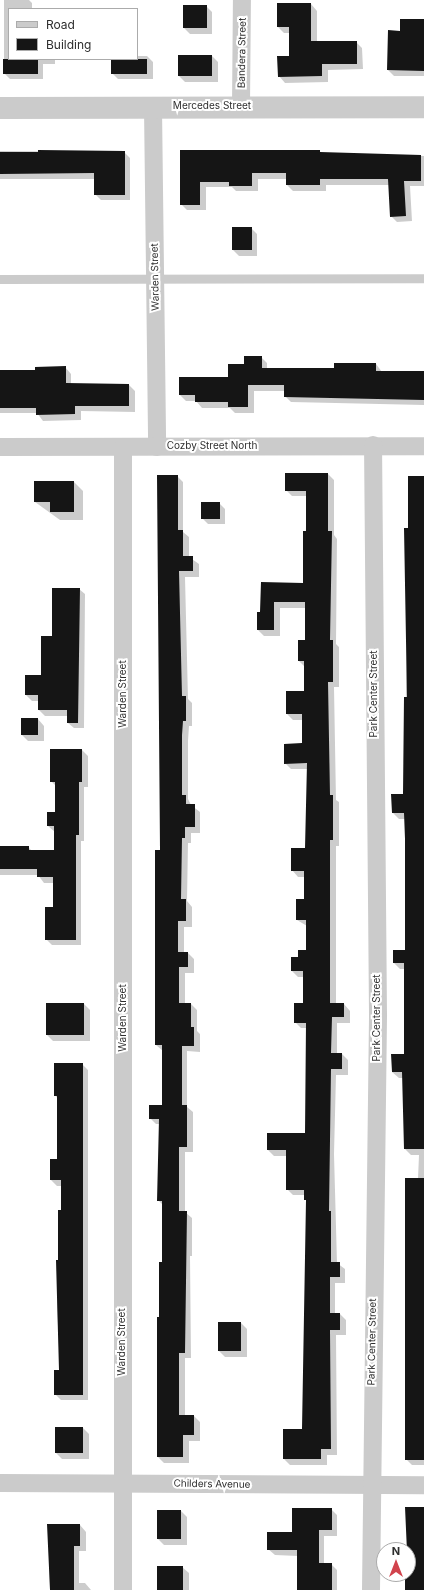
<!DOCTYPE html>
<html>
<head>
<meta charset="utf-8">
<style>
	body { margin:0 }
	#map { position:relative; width:424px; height:1590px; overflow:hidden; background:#fff; font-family:Inter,sans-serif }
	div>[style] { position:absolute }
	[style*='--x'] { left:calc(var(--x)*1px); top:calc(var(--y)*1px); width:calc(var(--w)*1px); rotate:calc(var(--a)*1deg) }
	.shadow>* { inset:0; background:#0003 }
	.building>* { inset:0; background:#151515; transform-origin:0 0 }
	.service>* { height:9px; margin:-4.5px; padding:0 4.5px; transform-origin:4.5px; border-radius:4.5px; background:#cbcbcb }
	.minor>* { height:18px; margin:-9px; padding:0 9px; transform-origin:9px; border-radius:9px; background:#cbcbcb }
	.tertiary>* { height:22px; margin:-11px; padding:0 11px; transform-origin:11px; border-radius:11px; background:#cbcbcb }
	span { translate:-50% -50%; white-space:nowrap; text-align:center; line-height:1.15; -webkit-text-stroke:4px #fff; paint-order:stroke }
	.street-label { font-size:10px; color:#2e2e2e }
	.legend { position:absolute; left:8px; top:8px; width:130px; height:52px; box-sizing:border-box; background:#fff; border:1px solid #ababab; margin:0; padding:5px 7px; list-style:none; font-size:12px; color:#2e2e2e }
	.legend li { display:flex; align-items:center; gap:8px; height:20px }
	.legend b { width:20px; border:1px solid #ababab }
	.north { position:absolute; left:376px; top:1542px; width:40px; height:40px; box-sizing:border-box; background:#fff; border:1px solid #ababab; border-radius:50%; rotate:0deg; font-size:11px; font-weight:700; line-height:16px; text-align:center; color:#2e2e2e }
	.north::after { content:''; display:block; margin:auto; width:14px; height:18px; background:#d1434d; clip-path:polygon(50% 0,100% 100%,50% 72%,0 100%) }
</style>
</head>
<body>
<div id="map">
	<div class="shadow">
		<i style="clip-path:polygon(4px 0,29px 0,32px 3px,32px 9px,9px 9px,9px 59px,55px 59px,55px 64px,43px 64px,43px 79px,10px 79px,4px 73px)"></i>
		<i style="clip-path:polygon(311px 4px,317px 11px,317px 42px,356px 42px,362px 48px,363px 69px,328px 70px,328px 82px,285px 83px,279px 76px,290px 57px,290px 33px,284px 33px,278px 27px)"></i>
		<i style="clip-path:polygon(206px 6px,212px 12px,212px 34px,190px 34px,184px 28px)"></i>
		<i style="clip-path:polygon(424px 20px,424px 76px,394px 76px,388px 70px,401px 32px)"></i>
		<i style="clip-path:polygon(137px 56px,147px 56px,153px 62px,153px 79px,118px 79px,112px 73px,112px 59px,137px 59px)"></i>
		<i style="clip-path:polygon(212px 56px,218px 62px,218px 82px,185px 82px,179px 76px)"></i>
		<i style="clip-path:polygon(0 151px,124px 152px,130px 158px,130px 200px,101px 200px,95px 194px,95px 179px,0 179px)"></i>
		<i style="clip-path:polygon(181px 151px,319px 151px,322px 153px,424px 156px,424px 186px,410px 186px,412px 221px,397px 222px,391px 216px,389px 185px,326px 185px,326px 191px,293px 191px,287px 185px,287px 179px,258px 179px,258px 191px,236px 191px,232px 187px,206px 187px,206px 210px,187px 210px,181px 204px)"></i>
		<i style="clip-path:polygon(251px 228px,257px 234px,257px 256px,239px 256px,233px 250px)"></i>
		<i style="clip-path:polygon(261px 357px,267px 363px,267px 369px,335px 369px,376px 364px,382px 372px,424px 372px,424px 405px,291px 402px,285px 396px,285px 391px,254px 391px,254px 413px,235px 413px,230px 408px,202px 408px,196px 401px,186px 401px,180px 395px,229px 378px,245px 365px)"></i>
		<i style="clip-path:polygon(65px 367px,71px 374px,71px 384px,129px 385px,135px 391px,135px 412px,81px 411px,81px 420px,43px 421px,37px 413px,0 413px,0 371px,36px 371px)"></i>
		<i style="clip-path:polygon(328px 474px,334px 480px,334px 535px,337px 539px,336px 644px,339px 647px,339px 687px,334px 687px,336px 800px,339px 802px,339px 846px,336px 846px,336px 1004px,344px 1004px,350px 1011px,350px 1023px,337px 1023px,337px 1054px,342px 1054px,348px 1060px,348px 1075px,336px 1075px,334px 1154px,337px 1263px,345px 1269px,345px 1283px,335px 1283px,335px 1314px,340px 1314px,346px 1320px,346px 1335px,336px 1335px,337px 1455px,327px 1455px,327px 1465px,290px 1465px,284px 1459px,303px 1430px,307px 1202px,305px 1195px,293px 1195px,287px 1189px,287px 1156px,274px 1156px,268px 1150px,306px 1134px,307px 1028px,301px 1028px,295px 1022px,304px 1004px,304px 977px,298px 977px,292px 971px,307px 951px,307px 926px,297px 920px,297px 900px,305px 900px,305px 877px,298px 877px,292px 870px,306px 849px,308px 769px,291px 769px,285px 763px,303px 744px,303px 720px,293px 720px,287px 714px,287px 692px,305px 692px,305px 667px,299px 661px,306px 641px,306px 608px,280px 608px,280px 636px,264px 636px,258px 630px,261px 613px,262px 583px,304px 584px,307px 496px,292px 496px,286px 490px)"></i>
		<i style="clip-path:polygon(177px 476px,183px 482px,183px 532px,189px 537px,189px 557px,199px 564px,199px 577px,185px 577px,188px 699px,192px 703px,192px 726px,189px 726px,188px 741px,188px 799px,191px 805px,200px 812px,200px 833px,191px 833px,191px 843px,188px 843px,187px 901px,192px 907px,192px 927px,184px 927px,184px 953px,188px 953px,194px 959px,194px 973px,185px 973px,185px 1004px,191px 1004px,197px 1010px,197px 1031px,200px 1034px,200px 1052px,187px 1051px,187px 1107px,193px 1112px,193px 1152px,185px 1152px,185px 1212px,192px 1218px,192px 1256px,190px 1256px,191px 1358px,185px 1358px,185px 1416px,194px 1416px,200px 1422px,200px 1441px,189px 1441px,189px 1463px,164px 1463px,158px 1457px,158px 1318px,160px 1318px,163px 1263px,163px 1205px,158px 1200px,160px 1124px,156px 1124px,150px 1118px,163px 1106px,163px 1051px,156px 1045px,161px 851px)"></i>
		<i style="clip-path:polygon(424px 477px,424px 1465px,412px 1465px,406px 1459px,419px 1155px,411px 1155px,405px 1149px,403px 1078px,399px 1078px,392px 1072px,405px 1055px,406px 969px,400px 969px,394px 963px,406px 951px,405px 819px,399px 819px,393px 813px,392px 795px,404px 795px,409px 529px)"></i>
		<i style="clip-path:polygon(74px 482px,83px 491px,83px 520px,60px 520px,35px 502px)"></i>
		<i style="clip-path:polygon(219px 503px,225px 509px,225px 524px,208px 524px,202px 518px)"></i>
		<i style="clip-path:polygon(79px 589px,85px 594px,84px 728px,74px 728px,68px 723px,68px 716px,45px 716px,39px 710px,39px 701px,32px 701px,26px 695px,42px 676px,53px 637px)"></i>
		<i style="clip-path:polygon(38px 719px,44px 726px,44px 741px,28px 741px,22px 735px)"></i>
		<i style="clip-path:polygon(82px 750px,88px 756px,88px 787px,84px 787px,84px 841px,81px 841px,81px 945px,52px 945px,46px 939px,54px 908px,54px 883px,44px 883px,38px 875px,0 875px,0 847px,28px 847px,32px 851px,55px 851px,55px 832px,48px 826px,48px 813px,56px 813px,56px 786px,51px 781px)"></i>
		<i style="clip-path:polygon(47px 1004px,84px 1004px,90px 1010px,90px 1041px,53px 1041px,47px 1035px)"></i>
		<i style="clip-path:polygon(82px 1064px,88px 1070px,88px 1400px,61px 1400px,55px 1394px,60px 1371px,57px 1303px,62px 1186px,57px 1186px,51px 1180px,58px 1160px,58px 1099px,55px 1095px)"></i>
		<i style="clip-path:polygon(241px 1323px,247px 1329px,247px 1357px,225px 1357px,219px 1351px)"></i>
		<i style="clip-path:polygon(56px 1428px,83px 1428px,89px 1434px,89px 1459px,62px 1459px,56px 1453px)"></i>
		<i style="clip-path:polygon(331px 1509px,337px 1515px,337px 1536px,324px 1536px,324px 1564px,331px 1564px,337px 1570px,337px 1590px,298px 1590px,298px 1556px,275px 1555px,268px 1549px)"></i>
		<i style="clip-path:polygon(158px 1511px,181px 1511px,187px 1517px,187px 1545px,164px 1545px,158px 1539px)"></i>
		<i style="clip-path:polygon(48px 1525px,80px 1525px,86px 1532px,86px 1551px,79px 1551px,79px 1583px,85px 1583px,91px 1590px,50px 1590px)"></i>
		<i style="clip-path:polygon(182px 1567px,189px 1573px,189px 1590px,158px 1590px)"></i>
	</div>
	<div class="building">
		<i style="clip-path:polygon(277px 3px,311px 3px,311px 41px,357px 41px,357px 64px,322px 64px,322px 76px,278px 77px,277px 56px,289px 56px,289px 27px,277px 27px)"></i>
		<i style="left:183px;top:5px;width:24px;height:23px"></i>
		<i style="clip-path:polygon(400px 19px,424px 19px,424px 71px,387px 70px,388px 30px,400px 31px)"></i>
		<i style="left:178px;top:55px;width:34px;height:21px"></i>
		<i style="left:3px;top:59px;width:35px;height:15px"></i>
		<i style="left:111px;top:59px;width:36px;height:15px"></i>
		<i style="clip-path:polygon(38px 150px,125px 151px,125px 195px,94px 195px,94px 173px,0 174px,0 152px,38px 152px)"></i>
		<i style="clip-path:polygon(180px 150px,320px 150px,320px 152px,421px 155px,421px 181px,404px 181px,406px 216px,390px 217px,388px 179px,320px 179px,320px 185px,286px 185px,286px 173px,252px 173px,252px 186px,229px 186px,229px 182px,200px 182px,200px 205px,180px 205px)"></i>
		<i style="left:232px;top:227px;width:20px;height:23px"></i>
		<i style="clip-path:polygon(244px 356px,262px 356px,262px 368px,334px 368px,334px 363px,376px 363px,376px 371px,424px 371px,424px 400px,284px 397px,284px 385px,248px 385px,248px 407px,228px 407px,228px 402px,195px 402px,195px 395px,179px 395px,179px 377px,228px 377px,228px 364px,244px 364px)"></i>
		<i style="clip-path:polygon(66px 366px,66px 383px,129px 384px,129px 406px,75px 406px,75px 414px,36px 415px,36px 408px,0 408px,0 370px,35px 370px,35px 367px)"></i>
		<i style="clip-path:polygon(285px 473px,328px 473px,328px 531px,332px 531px,330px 640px,333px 640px,333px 682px,328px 682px,330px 795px,333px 795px,333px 840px,330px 840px,330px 1003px,344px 1003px,344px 1017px,332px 1017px,331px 1053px,342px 1053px,342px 1069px,331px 1069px,329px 1211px,331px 1211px,331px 1262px,340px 1262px,340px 1277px,330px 1277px,330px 1313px,340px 1313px,340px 1330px,330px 1330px,331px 1449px,321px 1449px,321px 1459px,283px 1459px,283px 1429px,302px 1429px,306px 1200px,304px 1200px,304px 1190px,286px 1190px,286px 1150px,267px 1150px,267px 1133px,305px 1133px,306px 1023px,294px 1023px,294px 1003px,303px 1003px,303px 971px,291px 971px,291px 957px,298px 957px,298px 950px,306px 950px,306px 920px,296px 920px,296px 899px,304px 899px,304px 871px,291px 871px,291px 848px,305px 848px,307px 763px,284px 764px,284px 744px,302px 743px,302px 714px,286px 714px,286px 691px,304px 691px,304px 661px,298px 661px,298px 640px,305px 640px,305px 602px,274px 602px,274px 630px,257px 630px,257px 612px,260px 612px,261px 582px,303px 583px,303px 531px,306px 531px,306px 491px,285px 491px)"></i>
		<i style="clip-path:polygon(157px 475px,178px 475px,178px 530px,183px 530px,183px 556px,193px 556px,193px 571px,179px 571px,182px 696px,186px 696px,186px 721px,183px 721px,182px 735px,182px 795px,186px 795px,186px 804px,195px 804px,195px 827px,185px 827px,185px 838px,182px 838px,181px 899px,186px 899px,186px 921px,178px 921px,178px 952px,188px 952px,188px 967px,179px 967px,179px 1003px,191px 1003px,191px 1027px,194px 1027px,194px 1046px,182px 1046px,182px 1105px,187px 1105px,187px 1147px,179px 1147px,179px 1211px,187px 1211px,185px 1353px,179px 1353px,179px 1415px,194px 1415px,194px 1435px,183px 1435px,183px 1457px,157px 1457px,157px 1317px,159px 1317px,159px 1262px,162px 1262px,162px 1201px,157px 1201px,159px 1119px,149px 1119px,149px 1105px,162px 1105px,162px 1045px,155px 1045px,155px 850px,160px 850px)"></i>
		<i style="clip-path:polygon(408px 476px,424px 476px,424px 1149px,404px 1149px,402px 1072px,392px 1072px,391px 1054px,404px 1054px,404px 963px,393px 963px,393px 950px,405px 950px,405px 839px,404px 813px,392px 813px,391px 794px,403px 794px,404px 697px,407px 697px,404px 528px,408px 528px)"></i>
		<i style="clip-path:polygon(34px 481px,74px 481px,74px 512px,50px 512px,50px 502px,34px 502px)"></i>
		<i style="left:201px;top:502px;width:19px;height:17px"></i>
		<i style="clip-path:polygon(52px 588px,80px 588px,78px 723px,67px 723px,67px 710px,38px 710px,38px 695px,25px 695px,25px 675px,41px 675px,41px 636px,52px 636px)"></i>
		<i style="left:21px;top:718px;width:17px;height:17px"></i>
		<i style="clip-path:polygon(50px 749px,82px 749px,82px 782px,79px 782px,79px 835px,76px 835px,76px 940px,45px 940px,45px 907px,53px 907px,53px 877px,37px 877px,37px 869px,0 869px,0 846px,29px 846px,29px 850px,54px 850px,54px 826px,47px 826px,47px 812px,55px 812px,55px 782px,50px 782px)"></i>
		<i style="left:46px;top:1003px;width:38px;height:32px"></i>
		<i style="clip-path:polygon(54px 1063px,83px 1063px,83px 1395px,54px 1395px,54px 1370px,59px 1370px,56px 1260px,58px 1260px,58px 1210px,61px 1210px,61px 1180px,50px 1180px,50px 1159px,57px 1159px,57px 1096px,54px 1096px)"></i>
		<i style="left:405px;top:1178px;width:19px;height:282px"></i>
		<i style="left:218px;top:1322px;width:23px;height:29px"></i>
		<i style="left:55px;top:1427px;width:28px;height:26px"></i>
		<i style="clip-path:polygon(405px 1507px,424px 1507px,424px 1590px,405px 1590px,405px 1574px,408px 1574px)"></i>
		<i style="clip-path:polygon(292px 1508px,332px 1508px,332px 1530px,319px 1530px,319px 1563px,332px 1563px,332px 1590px,297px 1590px,297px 1550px,267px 1550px,267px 1532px,292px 1532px)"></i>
		<i style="left:157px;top:1510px;width:24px;height:29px"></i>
		<i style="clip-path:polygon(47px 1524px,80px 1524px,80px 1546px,74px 1546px,74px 1590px,50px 1590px)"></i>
		<i style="left:157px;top:1566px;width:26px;height:24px"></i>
	</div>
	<div class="service">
		<i style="--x:0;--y:279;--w:424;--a:-0.1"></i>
	</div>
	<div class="minor">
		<i style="--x:241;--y:106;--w:106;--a:-89.5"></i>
		<i style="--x:153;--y:107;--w:340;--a:89.3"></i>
		<i style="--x:0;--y:447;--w:424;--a:-0.1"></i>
		<i style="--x:0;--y:1483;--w:424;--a:0.3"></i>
		<i style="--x:123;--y:1590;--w:1143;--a:-90"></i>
		<i style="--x:371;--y:1590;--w:576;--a:-89.3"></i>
		<i style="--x:378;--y:1014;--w:569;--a:-90.5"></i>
	</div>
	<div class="tertiary">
		<i style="--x:0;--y:108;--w:424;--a:-0.1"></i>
	</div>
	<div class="street-label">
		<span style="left:242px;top:53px;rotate:-89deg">Bandera Street</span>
		<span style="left:212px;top:106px">Mercedes Street</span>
		<span style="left:155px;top:277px;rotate:-91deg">Warden Street</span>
		<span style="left:212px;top:446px">Cozby Street North</span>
		<span style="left:123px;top:694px;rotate:-90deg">Warden Street</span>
		<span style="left:374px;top:694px;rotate:-90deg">Park Center Street</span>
		<span style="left:123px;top:1018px;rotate:-90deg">Warden Street</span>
		<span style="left:377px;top:1018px;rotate:-90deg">Park Center Street</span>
		<span style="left:122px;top:1342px;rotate:-90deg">Warden Street</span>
		<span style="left:372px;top:1342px;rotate:-89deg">Park Center Street</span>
		<span style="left:212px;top:1484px;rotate:1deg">Childers Avenue</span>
	</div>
	<ul class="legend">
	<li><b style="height:5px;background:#cbcbcb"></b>Road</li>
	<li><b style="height:11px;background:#151515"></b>Building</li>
	</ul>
	<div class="north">N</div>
</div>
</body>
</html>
